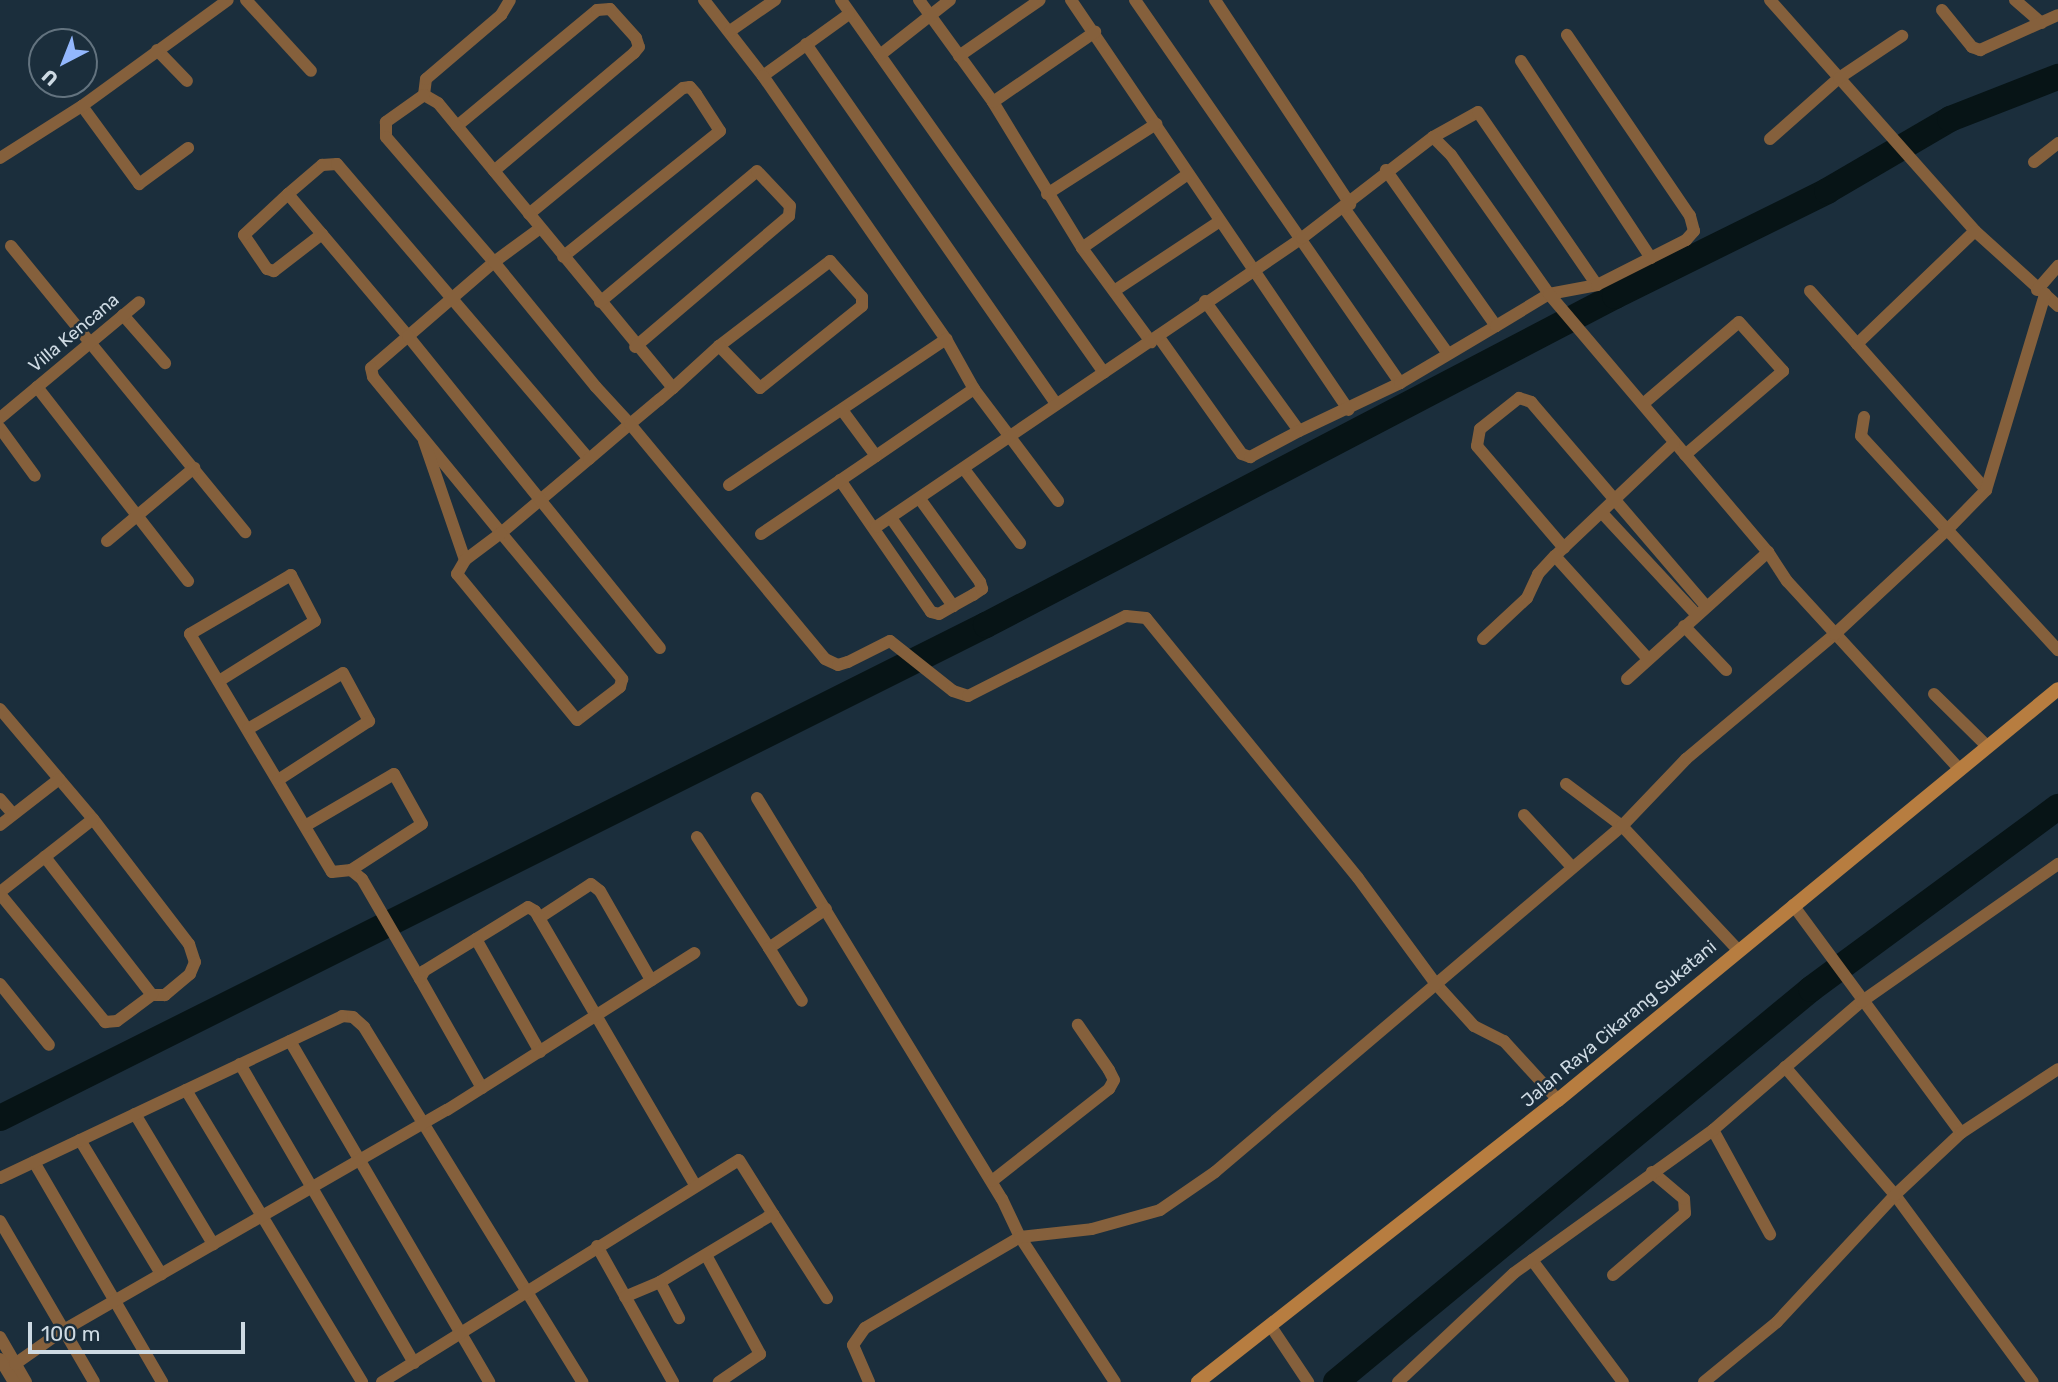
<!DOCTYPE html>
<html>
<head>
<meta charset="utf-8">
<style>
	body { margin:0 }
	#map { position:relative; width:2058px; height:1382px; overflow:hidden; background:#1b2e3c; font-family:Rubik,sans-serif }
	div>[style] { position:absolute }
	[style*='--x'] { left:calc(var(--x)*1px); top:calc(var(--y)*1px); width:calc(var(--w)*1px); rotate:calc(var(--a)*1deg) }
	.river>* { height:26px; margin:-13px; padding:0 13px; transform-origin:13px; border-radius:13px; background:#071416 }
	.minor>* { height:12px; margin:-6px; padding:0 6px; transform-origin:6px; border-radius:6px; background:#85603c }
	.secondary>* { height:14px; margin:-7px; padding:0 7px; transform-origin:7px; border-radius:7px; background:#b77d40 }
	span { translate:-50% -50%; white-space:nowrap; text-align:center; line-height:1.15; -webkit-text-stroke:5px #1b2e3c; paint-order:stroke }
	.street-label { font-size:18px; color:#cedae3 }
	.north { position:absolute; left:28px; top:28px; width:70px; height:70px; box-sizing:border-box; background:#1b2e3c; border:2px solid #63737f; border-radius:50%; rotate:222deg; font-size:19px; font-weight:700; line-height:28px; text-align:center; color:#cedae3 }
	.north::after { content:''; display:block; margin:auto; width:24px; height:32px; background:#93b7fd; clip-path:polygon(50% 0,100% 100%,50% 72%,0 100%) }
	.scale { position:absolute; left:28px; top:1322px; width:217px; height:32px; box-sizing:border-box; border:4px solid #cedae3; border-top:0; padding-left:9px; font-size:21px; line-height:24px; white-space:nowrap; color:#cedae3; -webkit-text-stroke:5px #1b2e3c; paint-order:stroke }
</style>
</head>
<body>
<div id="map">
	<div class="river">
		<i style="--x:0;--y:1118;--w:1102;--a:-26.57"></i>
		<i style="--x:986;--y:625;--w:710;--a:-27.61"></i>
		<i style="--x:1615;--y:296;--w:237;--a:-26.3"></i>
		<i style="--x:1827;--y:191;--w:143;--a:-30.3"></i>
		<i style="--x:1950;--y:119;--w:116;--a:-21.3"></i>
		<i style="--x:1336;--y:1382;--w:617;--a:-39.6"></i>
		<i style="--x:1811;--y:989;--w:307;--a:-36.4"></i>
	</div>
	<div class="minor">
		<i style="--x:246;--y:0;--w:96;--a:47.5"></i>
		<i style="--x:704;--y:0;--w:96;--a:52.2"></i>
		<i style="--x:841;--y:0;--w:456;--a:54.8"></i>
		<i style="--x:919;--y:0;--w:126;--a:54"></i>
		<i style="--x:993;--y:102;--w:171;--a:58.6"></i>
		<i style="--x:1082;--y:248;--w:117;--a:53.7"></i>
		<i style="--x:1071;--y:0;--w:495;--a:55.9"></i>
		<i style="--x:1135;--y:0;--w:466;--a:55.3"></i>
		<i style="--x:1215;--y:0;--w:245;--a:56.5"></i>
		<i style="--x:1770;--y:0;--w:309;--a:48.4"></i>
		<i style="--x:1975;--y:231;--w:112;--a:42.1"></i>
		<i style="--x:2015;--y:0;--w:35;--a:41"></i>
		<i style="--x:1942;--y:10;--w:48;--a:51"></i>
		<i style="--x:1972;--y:47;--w:9;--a:21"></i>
		<i style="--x:1980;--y:50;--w:85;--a:-24.2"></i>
		<i style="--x:849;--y:14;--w:106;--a:144.2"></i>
		<i style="--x:763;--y:76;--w:320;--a:55.2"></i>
		<i style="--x:946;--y:339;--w:57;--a:60.8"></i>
		<i style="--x:974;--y:389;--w:140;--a:53.1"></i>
		<i style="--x:730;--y:31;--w:55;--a:-34.6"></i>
		<i style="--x:806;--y:44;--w:438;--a:55.2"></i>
		<i style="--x:157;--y:50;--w:43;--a:45.9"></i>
		<i style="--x:880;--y:55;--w:89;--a:-38.2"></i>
		<i style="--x:959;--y:56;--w:98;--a:-34.7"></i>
		<i style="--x:1521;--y:61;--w:236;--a:56.6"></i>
		<i style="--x:424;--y:95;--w:16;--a:-83"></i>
		<i style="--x:426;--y:79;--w:99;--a:-40.5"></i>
		<i style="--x:501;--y:15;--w:17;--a:-59"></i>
		<i style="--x:993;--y:102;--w:124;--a:-34.5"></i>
		<i style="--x:82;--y:106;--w:97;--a:53.8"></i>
		<i style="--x:139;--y:184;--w:61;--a:-36.3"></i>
		<i style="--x:457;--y:126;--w:182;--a:-39.6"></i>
		<i style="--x:597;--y:10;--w:13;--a:-4"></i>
		<i style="--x:610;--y:9;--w:39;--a:48"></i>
		<i style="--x:636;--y:38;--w:9;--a:72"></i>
		<i style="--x:639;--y:47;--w:8;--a:130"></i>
		<i style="--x:634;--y:53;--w:183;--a:139.9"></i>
		<i style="--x:1433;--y:137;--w:51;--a:-29.1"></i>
		<i style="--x:1478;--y:112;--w:210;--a:55.5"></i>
		<i style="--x:1770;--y:139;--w:92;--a:-41.5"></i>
		<i style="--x:1839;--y:78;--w:76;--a:-33.7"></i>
		<i style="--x:0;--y:158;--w:97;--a:-32.4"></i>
		<i style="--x:82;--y:106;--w:180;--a:-36"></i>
		<i style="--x:2034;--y:162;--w:31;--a:-38"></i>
		<i style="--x:288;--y:194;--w:45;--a:-40.5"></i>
		<i style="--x:322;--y:165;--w:15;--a:-4"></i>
		<i style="--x:337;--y:164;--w:388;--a:49.5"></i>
		<i style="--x:1047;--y:194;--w:130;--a:-32.7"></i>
		<i style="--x:1344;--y:208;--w:179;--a:54.5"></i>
		<i style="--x:529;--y:214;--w:199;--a:-39.3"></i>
		<i style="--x:683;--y:88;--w:7;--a:-8"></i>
		<i style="--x:690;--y:87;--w:9;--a:49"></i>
		<i style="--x:696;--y:94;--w:44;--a:57"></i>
		<i style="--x:720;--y:131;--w:201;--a:141.3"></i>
		<i style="--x:539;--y:229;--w:56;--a:143.7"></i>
		<i style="--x:494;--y:262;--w:162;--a:139.2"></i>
		<i style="--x:371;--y:368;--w:9;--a:77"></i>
		<i style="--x:373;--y:377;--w:202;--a:50.6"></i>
		<i style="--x:501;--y:533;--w:115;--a:-40.1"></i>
		<i style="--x:589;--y:459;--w:54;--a:-40.5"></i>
		<i style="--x:630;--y:424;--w:38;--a:-40"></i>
		<i style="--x:659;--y:400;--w:18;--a:-41"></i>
		<i style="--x:673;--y:388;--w:369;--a:-129.5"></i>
		<i style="--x:438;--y:103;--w:16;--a:-150"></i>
		<i style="--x:424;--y:95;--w:47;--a:144.6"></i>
		<i style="--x:386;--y:122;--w:15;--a:90"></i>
		<i style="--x:386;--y:137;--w:165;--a:49.2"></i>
		<i style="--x:494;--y:262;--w:161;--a:50.8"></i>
		<i style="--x:596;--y:387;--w:50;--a:47.4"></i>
		<i style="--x:630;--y:424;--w:305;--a:50.3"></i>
		<i style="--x:825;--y:659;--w:14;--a:25"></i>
		<i style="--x:838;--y:665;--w:10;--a:-17"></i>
		<i style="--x:848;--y:662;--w:47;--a:-26.6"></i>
		<i style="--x:890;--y:641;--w:80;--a:38.4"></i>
		<i style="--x:953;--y:691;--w:16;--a:18"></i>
		<i style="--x:968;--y:696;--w:177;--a:-26.9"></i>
		<i style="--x:1126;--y:616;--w:20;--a:6"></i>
		<i style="--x:1146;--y:618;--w:335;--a:50.8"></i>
		<i style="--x:1358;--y:878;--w:130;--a:53.7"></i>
		<i style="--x:1435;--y:983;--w:58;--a:47.8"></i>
		<i style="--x:1474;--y:1026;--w:34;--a:27"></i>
		<i style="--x:1504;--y:1041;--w:80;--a:47.5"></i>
		<i style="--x:322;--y:234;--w:61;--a:142.4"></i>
		<i style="--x:274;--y:271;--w:7;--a:-164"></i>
		<i style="--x:267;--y:269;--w:41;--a:-124.1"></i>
		<i style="--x:244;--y:235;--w:60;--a:-43"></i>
		<i style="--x:288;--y:194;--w:186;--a:49.8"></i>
		<i style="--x:408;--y:336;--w:401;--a:51.1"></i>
		<i style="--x:11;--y:246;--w:370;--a:50.7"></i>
		<i style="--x:1082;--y:248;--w:129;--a:-34.9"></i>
		<i style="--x:2037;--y:290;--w:32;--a:-49"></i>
		<i style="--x:1114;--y:291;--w:127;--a:-33.4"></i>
		<i style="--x:1810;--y:291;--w:71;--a:48.4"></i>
		<i style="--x:1857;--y:344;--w:163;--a:-43.8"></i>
		<i style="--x:1205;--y:301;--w:160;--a:54.1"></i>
		<i style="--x:1299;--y:431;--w:112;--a:-25.4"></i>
		<i style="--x:1400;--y:383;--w:112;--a:-30.7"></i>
		<i style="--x:1496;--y:326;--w:191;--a:-125.2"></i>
		<i style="--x:600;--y:302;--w:204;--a:-39.8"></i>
		<i style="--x:757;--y:171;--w:48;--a:46.7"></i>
		<i style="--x:790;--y:206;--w:10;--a:96"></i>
		<i style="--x:789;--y:216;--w:202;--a:139.6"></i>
		<i style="--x:123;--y:315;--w:64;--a:48.8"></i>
		<i style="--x:1496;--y:326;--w:62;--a:-31.1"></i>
		<i style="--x:1549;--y:294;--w:49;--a:-10.6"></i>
		<i style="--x:1597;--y:285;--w:100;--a:-26.8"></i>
		<i style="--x:1686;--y:240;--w:12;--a:-48"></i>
		<i style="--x:1694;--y:231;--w:16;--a:-105"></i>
		<i style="--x:1690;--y:216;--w:219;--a:-124.2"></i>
		<i style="--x:1158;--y:336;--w:145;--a:54.6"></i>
		<i style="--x:1242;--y:454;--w:9;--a:21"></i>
		<i style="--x:1250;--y:457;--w:55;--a:-28"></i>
		<i style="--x:1857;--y:344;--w:195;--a:48.5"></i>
		<i style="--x:37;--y:387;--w:246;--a:52.1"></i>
		<i style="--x:673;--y:388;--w:62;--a:-42.4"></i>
		<i style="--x:719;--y:346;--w:140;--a:-37.4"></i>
		<i style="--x:830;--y:261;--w:48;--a:48.4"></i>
		<i style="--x:862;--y:297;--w:9;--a:90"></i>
		<i style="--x:862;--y:306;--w:131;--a:141.2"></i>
		<i style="--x:760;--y:388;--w:59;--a:-134.3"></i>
		<i style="--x:1643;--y:404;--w:126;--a:-40.5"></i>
		<i style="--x:1739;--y:322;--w:66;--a:48.1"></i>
		<i style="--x:1783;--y:371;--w:129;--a:139.4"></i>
		<i style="--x:1864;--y:417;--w:19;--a:99"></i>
		<i style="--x:1861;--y:436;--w:291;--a:47.4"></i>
		<i style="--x:0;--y:418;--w:181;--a:-39.8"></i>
		<i style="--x:0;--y:428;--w:59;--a:53.9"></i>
		<i style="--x:424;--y:441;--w:126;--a:71"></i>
		<i style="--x:876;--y:456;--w:119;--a:-34.4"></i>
		<i style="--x:964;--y:469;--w:93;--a:52.9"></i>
		<i style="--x:840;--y:480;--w:160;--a:55.4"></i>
		<i style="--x:931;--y:612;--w:8;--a:14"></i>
		<i style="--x:939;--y:614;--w:16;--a:-30"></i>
		<i style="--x:729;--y:485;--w:262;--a:-33.9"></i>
		<i style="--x:1603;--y:514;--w:137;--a:47.1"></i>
		<i style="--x:891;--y:518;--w:108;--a:54.8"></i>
		<i style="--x:953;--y:606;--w:23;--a:-29"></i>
		<i style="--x:973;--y:595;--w:11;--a:-34"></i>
		<i style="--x:982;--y:589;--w:7;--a:-106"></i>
		<i style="--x:980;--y:582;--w:102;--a:-125.9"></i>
		<i style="--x:876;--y:527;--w:515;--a:-34.15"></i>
		<i style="--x:1302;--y:238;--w:165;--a:-37.6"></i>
		<i style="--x:1433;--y:137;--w:25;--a:45"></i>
		<i style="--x:1451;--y:155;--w:170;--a:54.8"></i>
		<i style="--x:1549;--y:294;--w:338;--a:49.7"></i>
		<i style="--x:1768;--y:552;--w:35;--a:57"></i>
		<i style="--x:1787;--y:581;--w:256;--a:47.5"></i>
		<i style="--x:501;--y:533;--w:190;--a:50.3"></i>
		<i style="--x:622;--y:679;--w:8;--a:104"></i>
		<i style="--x:620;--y:687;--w:54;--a:142.5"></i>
		<i style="--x:577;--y:720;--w:189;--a:-129.4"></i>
		<i style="--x:457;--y:574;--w:16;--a:-60"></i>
		<i style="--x:465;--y:560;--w:45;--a:-36.9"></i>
		<i style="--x:761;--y:534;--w:139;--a:-34.1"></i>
		<i style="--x:876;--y:456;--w:57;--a:-126.5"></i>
		<i style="--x:107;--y:541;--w:114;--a:-40"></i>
		<i style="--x:1564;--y:548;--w:134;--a:-130.5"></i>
		<i style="--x:1477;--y:446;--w:17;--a:-80"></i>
		<i style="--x:1480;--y:429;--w:50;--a:-38.5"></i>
		<i style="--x:1519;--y:398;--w:13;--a:18"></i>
		<i style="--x:1531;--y:402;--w:269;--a:49.4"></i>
		<i style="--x:1555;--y:556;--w:139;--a:47.9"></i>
		<i style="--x:1684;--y:626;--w:61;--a:46.3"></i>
		<i style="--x:1483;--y:639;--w:60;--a:-43"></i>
		<i style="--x:1527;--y:598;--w:26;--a:-65"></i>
		<i style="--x:1538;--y:574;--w:25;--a:-47"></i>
		<i style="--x:1555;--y:556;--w:164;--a:-43.5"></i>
		<i style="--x:1627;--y:679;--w:190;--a:-42"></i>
		<i style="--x:219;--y:681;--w:113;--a:-32"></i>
		<i style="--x:315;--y:621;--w:52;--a:-117.6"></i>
		<i style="--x:291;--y:575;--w:117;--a:149.7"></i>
		<i style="--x:190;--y:634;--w:277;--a:59.2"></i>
		<i style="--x:332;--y:872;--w:19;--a:-6"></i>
		<i style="--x:351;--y:870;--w:14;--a:39"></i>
		<i style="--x:362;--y:879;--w:116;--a:59.9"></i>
		<i style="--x:1934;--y:694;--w:74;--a:44.5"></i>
		<i style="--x:0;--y:709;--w:144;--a:49.8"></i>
		<i style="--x:93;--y:819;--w:158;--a:52.5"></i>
		<i style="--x:189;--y:944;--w:19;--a:72"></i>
		<i style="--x:195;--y:962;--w:13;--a:113"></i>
		<i style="--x:190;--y:974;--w:33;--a:140"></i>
		<i style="--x:165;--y:995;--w:13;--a:180"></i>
		<i style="--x:152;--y:995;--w:175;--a:-127.8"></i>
		<i style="--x:248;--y:729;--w:110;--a:-30.5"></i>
		<i style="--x:343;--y:673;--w:55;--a:61.6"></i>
		<i style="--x:369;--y:721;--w:108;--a:147"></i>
		<i style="--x:1566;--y:784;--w:70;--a:36.9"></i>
		<i style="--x:1622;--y:826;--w:170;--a:46.9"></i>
		<i style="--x:757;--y:798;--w:470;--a:58.6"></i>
		<i style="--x:1002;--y:1199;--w:42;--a:64.7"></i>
		<i style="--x:1020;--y:1237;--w:173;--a:56.8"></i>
		<i style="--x:0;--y:799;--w:20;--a:49"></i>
		<i style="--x:1524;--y:815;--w:71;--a:47.3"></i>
		<i style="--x:0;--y:825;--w:75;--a:-37.9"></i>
		<i style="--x:305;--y:826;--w:103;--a:-30.3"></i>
		<i style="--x:394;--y:774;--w:57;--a:60.8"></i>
		<i style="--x:422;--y:824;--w:85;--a:147.1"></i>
		<i style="--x:697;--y:837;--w:132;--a:57"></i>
		<i style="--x:769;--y:948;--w:69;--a:-34.4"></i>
		<i style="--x:0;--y:892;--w:118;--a:-38.1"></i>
		<i style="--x:0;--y:894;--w:166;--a:50.6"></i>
		<i style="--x:105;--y:1022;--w:12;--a:-5"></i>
		<i style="--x:117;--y:1021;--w:44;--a:-36.6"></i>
		<i style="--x:1793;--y:905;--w:283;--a:53.6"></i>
		<i style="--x:539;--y:918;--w:62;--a:-33.2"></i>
		<i style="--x:591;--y:884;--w:11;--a:38"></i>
		<i style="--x:600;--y:891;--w:103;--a:60.2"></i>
		<i style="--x:476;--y:939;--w:130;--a:60.5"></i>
		<i style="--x:769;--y:948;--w:62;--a:58.1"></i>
		<i style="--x:0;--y:984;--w:78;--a:51.2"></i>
		<i style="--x:290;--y:1041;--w:395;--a:59.7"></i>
		<i style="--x:240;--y:1064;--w:346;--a:59.8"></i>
		<i style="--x:1785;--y:1067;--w:169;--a:49.3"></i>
		<i style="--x:1895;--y:1195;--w:232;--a:53.6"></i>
		<i style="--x:482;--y:1088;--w:125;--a:-119.6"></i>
		<i style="--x:420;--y:979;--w:9;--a:-63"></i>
		<i style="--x:424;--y:971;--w:122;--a:-31.6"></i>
		<i style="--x:528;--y:907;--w:8;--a:30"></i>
		<i style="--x:535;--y:911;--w:317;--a:59.7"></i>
		<i style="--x:186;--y:1090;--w:341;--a:58.9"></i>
		<i style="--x:135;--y:1114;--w:152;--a:59"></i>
		<i style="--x:1713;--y:1130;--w:119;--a:61.3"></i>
		<i style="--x:80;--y:1140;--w:157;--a:58.8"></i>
		<i style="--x:34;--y:1162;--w:255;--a:59.8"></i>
		<i style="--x:0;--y:1178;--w:378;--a:-25.3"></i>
		<i style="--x:342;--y:1016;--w:11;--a:5"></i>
		<i style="--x:353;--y:1017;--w:15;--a:42"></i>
		<i style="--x:364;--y:1027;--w:417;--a:58.4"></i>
		<i style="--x:992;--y:1181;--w:149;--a:-38.2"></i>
		<i style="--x:1109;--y:1089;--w:10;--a:-61"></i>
		<i style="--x:1114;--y:1080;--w:11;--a:-117"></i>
		<i style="--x:1109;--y:1070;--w:55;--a:-124.6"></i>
		<i style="--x:773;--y:1214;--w:100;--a:57.3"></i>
		<i style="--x:0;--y:1221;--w:186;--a:59.7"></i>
		<i style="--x:597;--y:1246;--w:156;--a:60.8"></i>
		<i style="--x:706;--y:1255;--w:113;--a:61.4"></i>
		<i style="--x:760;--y:1354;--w:50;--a:145.7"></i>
		<i style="--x:1532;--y:1260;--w:152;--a:53.3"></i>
		<i style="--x:1613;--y:1275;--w:95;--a:-40.7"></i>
		<i style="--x:1685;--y:1213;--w:14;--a:-94"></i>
		<i style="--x:1684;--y:1199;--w:42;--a:-139.8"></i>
		<i style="--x:660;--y:1282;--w:41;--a:62.2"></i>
		<i style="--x:1270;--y:1325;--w:69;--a:56.3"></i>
		<i style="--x:0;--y:1337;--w:52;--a:60"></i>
		<i style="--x:0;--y:1359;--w:27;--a:59"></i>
		<i style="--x:15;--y:1364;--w:57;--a:-35.1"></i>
		<i style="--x:62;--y:1331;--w:444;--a:-29.9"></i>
		<i style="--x:447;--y:1110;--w:293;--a:-32.4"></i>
		<i style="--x:382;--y:1382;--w:420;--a:-31.9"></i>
		<i style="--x:739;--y:1160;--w:64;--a:57.8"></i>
		<i style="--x:773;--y:1214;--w:132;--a:149"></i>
		<i style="--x:660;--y:1282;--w:38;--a:157"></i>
		<i style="--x:869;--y:1382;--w:40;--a:-113.4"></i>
		<i style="--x:853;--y:1345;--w:21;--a:-55"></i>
		<i style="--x:865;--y:1328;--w:180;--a:-30.4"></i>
		<i style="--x:1020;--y:1237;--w:72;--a:-6.3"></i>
		<i style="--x:1092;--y:1229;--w:71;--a:-15.6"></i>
		<i style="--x:1160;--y:1210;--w:67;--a:-34.6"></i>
		<i style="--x:1215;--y:1172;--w:534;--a:-40.37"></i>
		<i style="--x:1622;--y:826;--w:93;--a:-46.3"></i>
		<i style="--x:1686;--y:759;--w:194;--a:-40"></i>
		<i style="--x:1835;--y:634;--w:151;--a:-42.9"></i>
		<i style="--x:1946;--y:531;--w:57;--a:-45.7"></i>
		<i style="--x:1986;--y:490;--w:205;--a:-73.2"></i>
		<i style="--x:1398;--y:1382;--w:159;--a:-43.2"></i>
		<i style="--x:1514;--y:1273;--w:245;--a:-35.7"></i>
		<i style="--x:1713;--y:1130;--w:196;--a:-40.9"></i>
		<i style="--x:1861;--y:1002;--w:241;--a:-35"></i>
		<i style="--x:1704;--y:1382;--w:94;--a:-39.4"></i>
		<i style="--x:1777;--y:1322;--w:173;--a:-47.1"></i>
		<i style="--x:1895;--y:1195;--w:91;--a:-43.2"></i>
		<i style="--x:1961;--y:1133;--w:116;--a:-33.4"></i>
	</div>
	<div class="secondary">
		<i style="--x:1198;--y:1382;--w:457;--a:-38.1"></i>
		<i style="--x:1558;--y:1100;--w:647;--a:-39.42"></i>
	</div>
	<div class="street-label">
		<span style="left:74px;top:333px;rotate:-40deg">Villa Kencana</span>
		<span style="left:1619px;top:1024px;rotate:-40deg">Jalan Raya Cikarang Sukatani</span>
	</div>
	<div class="north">U</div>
	<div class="scale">100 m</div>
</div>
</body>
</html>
